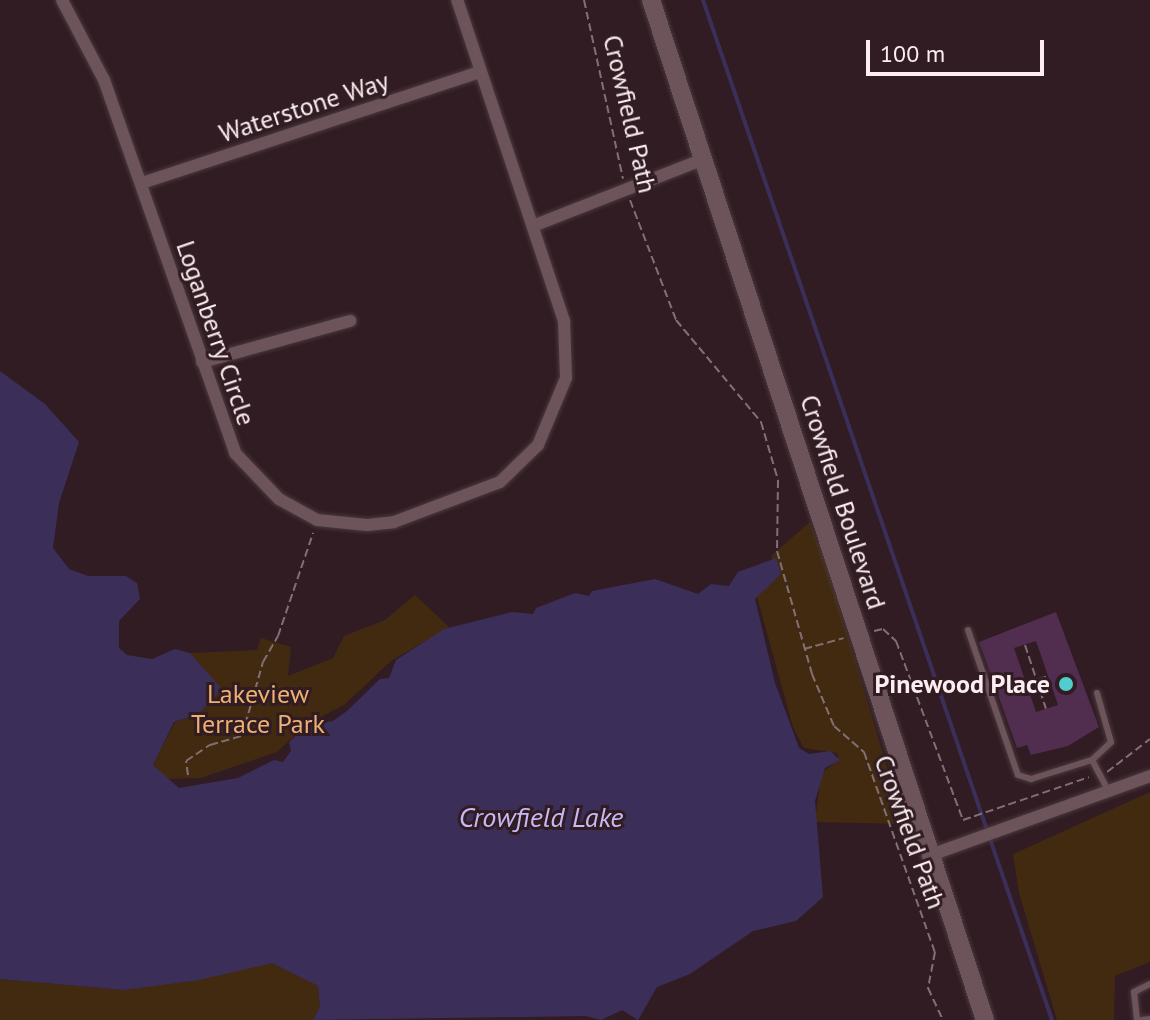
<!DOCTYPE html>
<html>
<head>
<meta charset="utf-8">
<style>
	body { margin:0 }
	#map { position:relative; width:1150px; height:1020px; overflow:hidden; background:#301c22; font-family:"PT Sans",sans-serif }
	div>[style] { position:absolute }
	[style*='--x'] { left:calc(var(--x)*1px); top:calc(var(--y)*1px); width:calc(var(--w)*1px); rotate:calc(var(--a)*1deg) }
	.green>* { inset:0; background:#422a11 }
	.water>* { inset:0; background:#3b2f5a }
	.stream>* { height:4px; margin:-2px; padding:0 2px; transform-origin:2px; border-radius:2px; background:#3b2f5a }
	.building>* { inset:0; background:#512d50 }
	.path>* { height:2px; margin-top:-1px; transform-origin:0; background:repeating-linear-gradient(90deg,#816f74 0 8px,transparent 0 12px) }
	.roads { filter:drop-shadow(0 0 2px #4a393e) drop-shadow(0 0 2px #4a393e) }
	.lane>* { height:6px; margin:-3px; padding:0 3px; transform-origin:3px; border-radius:3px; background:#6c545a }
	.street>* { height:12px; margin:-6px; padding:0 6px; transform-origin:6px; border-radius:6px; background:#6c545a }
	.secondary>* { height:18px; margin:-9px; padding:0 9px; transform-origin:9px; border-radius:9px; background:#6c545a }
	.dots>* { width:22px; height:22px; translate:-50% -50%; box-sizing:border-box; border:4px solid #301c22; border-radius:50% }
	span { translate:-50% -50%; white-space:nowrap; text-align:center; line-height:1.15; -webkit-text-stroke:6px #301c22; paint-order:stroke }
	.street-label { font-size:26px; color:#fbedf0 }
	.poi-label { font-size:26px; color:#fbedf0; font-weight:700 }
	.right { translate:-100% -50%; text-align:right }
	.park-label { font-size:26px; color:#edb174 }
	.water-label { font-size:28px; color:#c6b8f4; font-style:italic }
	.scale { position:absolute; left:866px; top:40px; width:178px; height:36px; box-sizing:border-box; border:4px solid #fbedf0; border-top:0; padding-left:10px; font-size:24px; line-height:28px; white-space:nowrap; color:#fbedf0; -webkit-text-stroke:6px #301c22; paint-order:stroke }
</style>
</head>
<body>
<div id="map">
	<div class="green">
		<i style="clip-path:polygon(810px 522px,828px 569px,904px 824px,815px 822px,821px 774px,839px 759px,837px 753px,804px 748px,793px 727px,757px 597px,780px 573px,771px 556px)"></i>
		<i style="clip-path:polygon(415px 595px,449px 627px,391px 661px,344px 705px,307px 724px,277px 752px,201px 778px,164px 779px,153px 765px,175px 722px,196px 715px,214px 700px,219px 687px,190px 653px,257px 650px,261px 638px,291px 647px,288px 676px,333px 658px,344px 636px,385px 620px)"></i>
		<i style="clip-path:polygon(1150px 792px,1150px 962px,1115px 976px,1114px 1020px,1057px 1020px,1019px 893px,1013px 854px)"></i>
		<i style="clip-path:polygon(272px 963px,318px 986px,320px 1007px,313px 1020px,0 1020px,0 979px,124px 990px)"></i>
	</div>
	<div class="water">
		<i style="clip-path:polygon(0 371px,45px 404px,79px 442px,59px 503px,53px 548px,69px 569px,88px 576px,126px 576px,137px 583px,140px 599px,119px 621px,119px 648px,127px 655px,152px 659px,175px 649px,190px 653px,220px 687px,214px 700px,196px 715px,174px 722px,153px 765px,179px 788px,238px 778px,274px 760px,283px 762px,291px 751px,289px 742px,307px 725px,333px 721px,347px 711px,380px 679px,389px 678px,396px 660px,444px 629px,512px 612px,533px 614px,536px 608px,575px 593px,589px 596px,592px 591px,655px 579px,698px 594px,711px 584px,729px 586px,738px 572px,776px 558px,781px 574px,755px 599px,775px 683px,799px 748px,809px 754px,830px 751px,840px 760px,825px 768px,815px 801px,823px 897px,796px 921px,753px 931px,690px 974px,657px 987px,638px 1020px,622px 1010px,601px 1020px,585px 1016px,313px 1020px,320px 1007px,318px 986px,272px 963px,199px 980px,124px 990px,0 979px)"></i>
	</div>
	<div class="stream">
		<i style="--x:703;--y:0;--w:1078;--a:71.11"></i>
	</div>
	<div class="building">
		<i style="clip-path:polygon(evenodd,1056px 612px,1099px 727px,1068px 746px,1031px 755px,1027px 745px,1017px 748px,979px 642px,1056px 612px,1036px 641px,1058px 705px,1036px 712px,1014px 648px,1036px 641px)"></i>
	</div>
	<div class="path">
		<i style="--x:584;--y:0;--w:183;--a:77.7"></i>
		<i style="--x:630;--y:200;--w:129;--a:69"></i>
		<i style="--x:676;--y:320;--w:133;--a:50.2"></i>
		<i style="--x:761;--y:422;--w:60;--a:73.7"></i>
		<i style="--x:778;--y:480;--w:71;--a:90.8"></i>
		<i style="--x:777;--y:551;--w:128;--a:74.1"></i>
		<i style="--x:812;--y:674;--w:56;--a:67.1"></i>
		<i style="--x:834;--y:726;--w:40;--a:41"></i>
		<i style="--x:864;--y:752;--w:212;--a:70.5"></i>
		<i style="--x:935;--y:952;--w:37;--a:101"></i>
		<i style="--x:928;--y:988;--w:35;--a:65"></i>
		<i style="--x:874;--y:631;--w:9;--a:-13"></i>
		<i style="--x:883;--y:629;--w:18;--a:43"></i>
		<i style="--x:896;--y:641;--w:191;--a:69.5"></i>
		<i style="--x:963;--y:820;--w:133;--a:-18.8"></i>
		<i style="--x:1025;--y:645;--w:67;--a:71.8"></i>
		<i style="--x:804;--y:649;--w:41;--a:-15.4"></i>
		<i style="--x:1027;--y:683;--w:22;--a:-18"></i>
		<i style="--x:1107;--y:772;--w:54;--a:-37.5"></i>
		<i style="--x:188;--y:775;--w:14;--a:-98"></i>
		<i style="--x:186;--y:761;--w:29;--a:-34"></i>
		<i style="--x:210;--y:745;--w:33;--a:-16"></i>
		<i style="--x:242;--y:736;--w:77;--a:-74.2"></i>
		<i style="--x:263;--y:662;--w:30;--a:-60"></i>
		<i style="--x:278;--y:636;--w:109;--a:-71.2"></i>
	</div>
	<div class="roads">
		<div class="lane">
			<i style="--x:968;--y:630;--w:153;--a:71"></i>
			<i style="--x:1018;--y:775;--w:14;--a:17"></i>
			<i style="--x:1031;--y:779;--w:64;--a:-17.3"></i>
			<i style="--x:1092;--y:760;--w:36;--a:62"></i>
			<i style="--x:1092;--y:760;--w:26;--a:-43"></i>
			<i style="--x:1111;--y:742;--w:51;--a:-105.9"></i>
			<i style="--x:1137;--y:1020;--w:28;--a:-96"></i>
			<i style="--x:1134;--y:992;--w:18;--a:-27"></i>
			<i style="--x:1142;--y:1020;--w:8;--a:-7"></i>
		</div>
		<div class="street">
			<i style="--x:62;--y:0;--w:90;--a:62.3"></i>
			<i style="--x:104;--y:80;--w:395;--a:70.6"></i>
			<i style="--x:235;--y:453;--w:64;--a:46.3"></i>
			<i style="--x:279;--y:499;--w:43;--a:28.9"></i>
			<i style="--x:317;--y:520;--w:50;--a:5.7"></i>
			<i style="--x:367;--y:525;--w:27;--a:-6"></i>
			<i style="--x:394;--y:522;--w:113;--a:-20.7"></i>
			<i style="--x:500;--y:482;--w:53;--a:-44.2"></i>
			<i style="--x:538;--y:445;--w:73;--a:-67.3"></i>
			<i style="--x:566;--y:378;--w:57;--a:-92"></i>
			<i style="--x:564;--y:321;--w:338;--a:-108.4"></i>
			<i style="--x:142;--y:183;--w:356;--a:-18.2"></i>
			<i style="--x:533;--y:226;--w:184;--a:-21.4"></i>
			<i style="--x:202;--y:362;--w:154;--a:-15.5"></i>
			<i style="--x:928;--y:856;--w:236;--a:-19.8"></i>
		</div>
		<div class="secondary">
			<i style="--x:651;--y:0;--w:1073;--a:71.87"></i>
		</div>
	</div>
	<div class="dots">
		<i style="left:1066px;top:684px;background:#52cdce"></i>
	</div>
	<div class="street-label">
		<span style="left:304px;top:107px;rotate:-18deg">Waterstone Way</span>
		<span style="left:630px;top:114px;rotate:77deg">Crowfield Path</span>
		<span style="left:216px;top:333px;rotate:71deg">Loganberry Circle</span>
		<span style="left:843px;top:502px;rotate:72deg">Crowfield Boulevard</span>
		<span style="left:910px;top:832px;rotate:70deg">Crowfield Path</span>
	</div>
	<div class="poi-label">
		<span class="right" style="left:1050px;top:684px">Pinewood Place</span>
	</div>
	<div class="park-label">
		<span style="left:258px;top:709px">Lakeview<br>Terrace Park</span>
	</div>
	<div class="water-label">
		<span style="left:541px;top:817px">Crowfield Lake</span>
	</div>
	<div class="scale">100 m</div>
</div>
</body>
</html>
